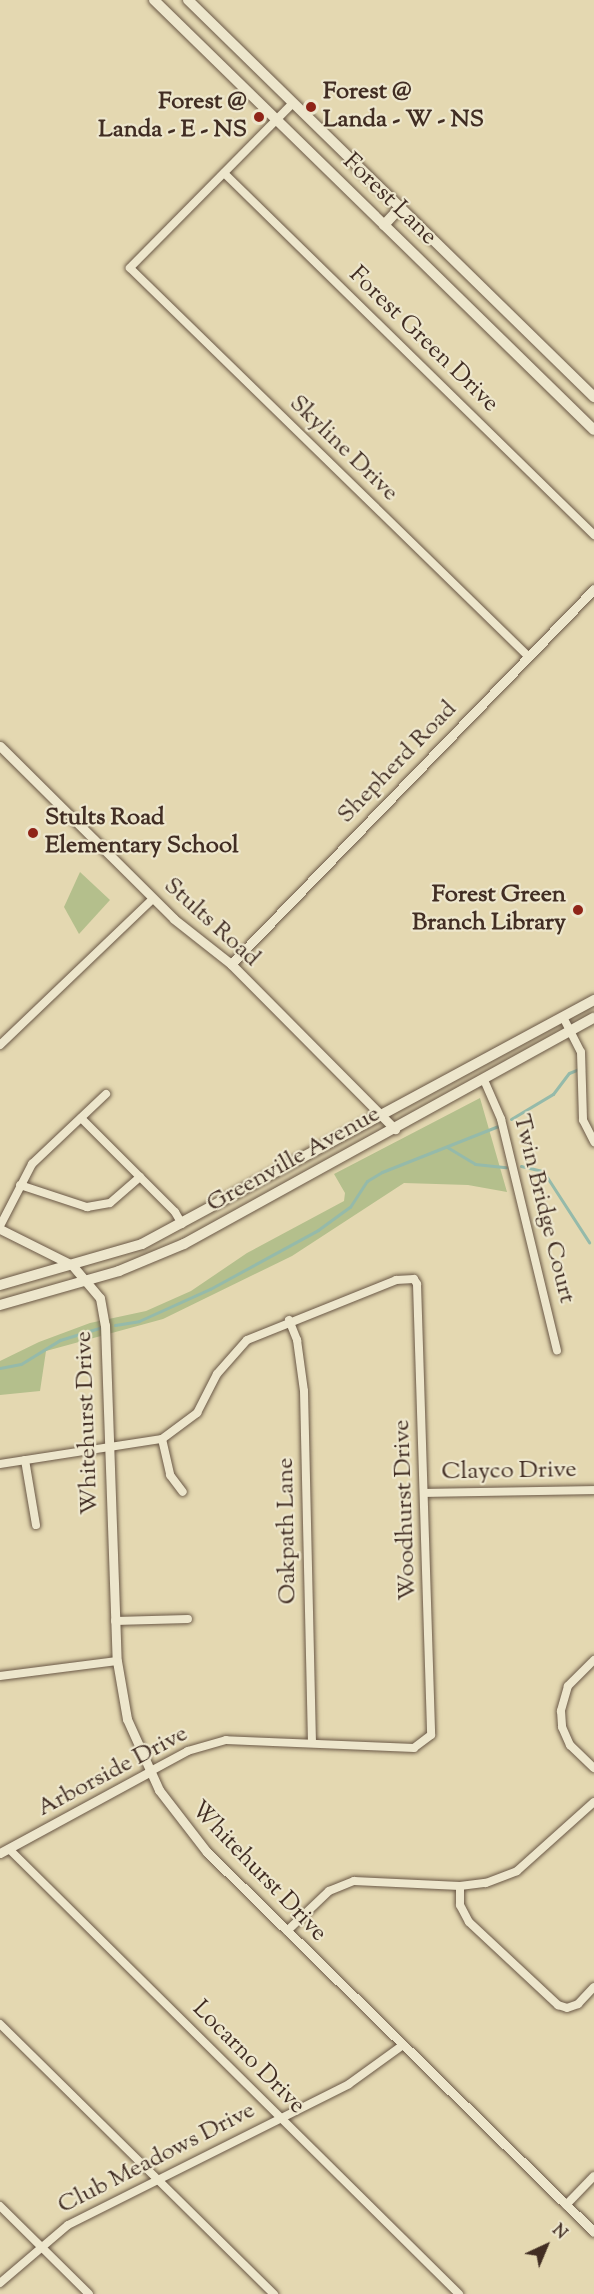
<!DOCTYPE html>
<html>
<head>
<meta charset="utf-8">
<style>
	body { margin:0 }
	#map { position:relative; width:594px; height:2294px; overflow:hidden; background:#e4d8b1; font-family:"Sorts Mill Goudy",serif }
	div>[style] { position:absolute }
	[style*='--x'] { left:calc(var(--x)*1px); top:calc(var(--y)*1px); width:calc(var(--w)*1px); rotate:calc(var(--a)*1deg) }
	.green>* { inset:0; background:#b4bf8c }
	.stream>* { height:3px; margin:-1.5px; padding:0 1.5px; transform-origin:1.5px; border-radius:1.5px; background:#95baaa }
	.roads { filter:drop-shadow(0 0 2px #6a5846) drop-shadow(0 0 2px #6a5846) }
	.minor>* { height:8px; margin:-4px; padding:0 4px; transform-origin:4px; border-radius:4px; background:#ede6cc }
	.tertiary>* { height:9px; margin:-4.5px; padding:0 4.5px; transform-origin:4.5px; border-radius:4.5px; background:#ede6cc }
	.secondary>* { height:10px; margin:-5px; padding:0 5px; transform-origin:5px; border-radius:5px; background:#ede6cc }
	.dots>* { width:16px; height:16px; translate:-50% -50%; box-sizing:border-box; border:3px solid #ede6cc; border-radius:50% }
	span { translate:-50% -50%; white-space:nowrap; text-align:center; line-height:1.15; -webkit-text-stroke:4.5px #ede6cc; paint-order:stroke }
	.poi-label { font-size:24px; color:#412d23; font-weight:700 }
	.left { translate:0 -50%; text-align:left }
	.right { translate:-100% -50%; text-align:right }
	.street-label { font-size:24px; color:#412d23 }
	.north { position:absolute; left:516px; top:2216px; width:60px; height:60px; -webkit-text-stroke:4px #ede6cc; paint-order:stroke; rotate:44deg; font-size:16px; font-weight:700; line-height:24px; text-align:center; color:#412d23 }
	.north::after { content:''; display:block; margin:auto; width:21px; height:27px; background:#412d23; clip-path:polygon(50% 0,100% 100%,50% 72%,0 100%) }
</style>
</head>
<body>
<div id="map">
	<div class="green">
		<i style="clip-path:polygon(80px 872px,110px 900px,79px 934px,64px 907px)"></i>
		<i style="clip-path:polygon(480px 1098px,507px 1192px,468px 1185px,404px 1183px,292px 1256px,163px 1319px,46px 1351px,40px 1391px,0 1395px,0 1361px,39px 1342px,90px 1323px,146px 1311px,191px 1291px,247px 1253px,344px 1201px,345px 1193px,334px 1174px)"></i>
	</div>
	<div class="stream">
		<i style="--x:511;--y:1119;--w:49;--a:-30.8"></i>
		<i style="--x:553;--y:1094;--w:26;--a:-53"></i>
		<i style="--x:569;--y:1073;--w:11;--a:-22"></i>
		<i style="--x:447;--y:1147;--w:33;--a:31"></i>
		<i style="--x:475;--y:1164;--w:31;--a:6"></i>
		<i style="--x:521;--y:1166;--w:23;--a:13"></i>
		<i style="--x:543;--y:1171;--w:85;--a:57.1"></i>
		<i style="--x:115;--y:1325;--w:24;--a:-9"></i>
		<i style="--x:139;--y:1321;--w:78;--a:-24.3"></i>
		<i style="--x:210;--y:1289;--w:123;--a:-28.6"></i>
		<i style="--x:318;--y:1230;--w:39;--a:-36"></i>
		<i style="--x:350;--y:1207;--w:31;--a:-57"></i>
		<i style="--x:367;--y:1181;--w:17;--a:-31"></i>
		<i style="--x:382;--y:1172;--w:125;--a:-21.6"></i>
		<i style="--x:0;--y:1368;--w:21;--a:-11"></i>
		<i style="--x:21;--y:1364;--w:46;--a:-31.6"></i>
		<i style="--x:60;--y:1340;--w:41;--a:-17.1"></i>
	</div>
	<div class="roads">
		<div class="minor">
			<i style="--x:293;--y:103;--w:232;--a:134.7"></i>
			<i style="--x:130;--y:268;--w:557;--a:44.27"></i>
			<i style="--x:224;--y:173;--w:518;--a:44.37"></i>
			<i style="--x:563;--y:1017;--w:39;--a:63"></i>
			<i style="--x:581;--y:1052;--w:68;--a:88.3"></i>
			<i style="--x:583;--y:1120;--w:25;--a:63"></i>
			<i style="--x:0;--y:1045;--w:211;--a:-43.7"></i>
			<i style="--x:484;--y:1080;--w:43;--a:66.4"></i>
			<i style="--x:501;--y:1119;--w:238;--a:76.4"></i>
			<i style="--x:81;--y:1118;--w:133;--a:45"></i>
			<i style="--x:175;--y:1212;--w:14;--a:60"></i>
			<i style="--x:20;--y:1185;--w:71;--a:18.2"></i>
			<i style="--x:87;--y:1207;--w:23;--a:-10"></i>
			<i style="--x:110;--y:1203;--w:40;--a:-41"></i>
			<i style="--x:0;--y:1226;--w:70;--a:-62.7"></i>
			<i style="--x:32;--y:1164;--w:102;--a:-43.4"></i>
			<i style="--x:289;--y:1320;--w:22;--a:68"></i>
			<i style="--x:297;--y:1340;--w:51;--a:82.2"></i>
			<i style="--x:304;--y:1391;--w:352;--a:88.7"></i>
			<i style="--x:162;--y:1439;--w:37;--a:77"></i>
			<i style="--x:170;--y:1475;--w:21;--a:53"></i>
			<i style="--x:25;--y:1460;--w:66;--a:80.4"></i>
			<i style="--x:0;--y:1464;--w:164;--a:-8.8"></i>
			<i style="--x:162;--y:1439;--w:44;--a:-36.6"></i>
			<i style="--x:197;--y:1413;--w:44;--a:-62.9"></i>
			<i style="--x:217;--y:1374;--w:45;--a:-48.6"></i>
			<i style="--x:247;--y:1340;--w:161;--a:-21.9"></i>
			<i style="--x:396;--y:1280;--w:18;--a:-3"></i>
			<i style="--x:414;--y:1279;--w:6;--a:59"></i>
			<i style="--x:417;--y:1284;--w:451;--a:88.2"></i>
			<i style="--x:431;--y:1735;--w:21;--a:143"></i>
			<i style="--x:414;--y:1748;--w:188;--a:-177.6"></i>
			<i style="--x:226;--y:1740;--w:40;--a:164"></i>
			<i style="--x:188;--y:1751;--w:44;--a:151.7"></i>
			<i style="--x:425;--y:1493;--w:169;--a:-1"></i>
			<i style="--x:115;--y:1621;--w:73;--a:-1.6"></i>
			<i style="--x:594;--y:1660;--w:37;--a:135"></i>
			<i style="--x:568;--y:1686;--w:26;--a:106"></i>
			<i style="--x:561;--y:1711;--w:16;--a:86"></i>
			<i style="--x:562;--y:1727;--w:20;--a:66"></i>
			<i style="--x:570;--y:1745;--w:33;--a:44"></i>
			<i style="--x:0;--y:1676;--w:118;--a:-7.3"></i>
			<i style="--x:9;--y:1849;--w:633;--a:44.68"></i>
			<i style="--x:460;--y:1886;--w:19;--a:90"></i>
			<i style="--x:460;--y:1905;--w:19;--a:62"></i>
			<i style="--x:469;--y:1922;--w:122;--a:43"></i>
			<i style="--x:558;--y:2005;--w:9;--a:18"></i>
			<i style="--x:567;--y:2008;--w:12;--a:-20"></i>
			<i style="--x:578;--y:2004;--w:23;--a:-47"></i>
			<i style="--x:287;--y:1931;--w:58;--a:-43.6"></i>
			<i style="--x:329;--y:1891;--w:27;--a:-22"></i>
			<i style="--x:354;--y:1881;--w:106;--a:2.7"></i>
			<i style="--x:460;--y:1886;--w:26;--a:-7"></i>
			<i style="--x:486;--y:1883;--w:33;--a:-21"></i>
			<i style="--x:517;--y:1871;--w:103;--a:-41.9"></i>
			<i style="--x:0;--y:2024;--w:385;--a:44.6"></i>
			<i style="--x:566;--y:2205;--w:40;--a:-46"></i>
			<i style="--x:0;--y:2206;--w:125;--a:44.7"></i>
			<i style="--x:0;--y:2283;--w:89;--a:-40.5"></i>
			<i style="--x:68;--y:2225;--w:314;--a:-26.6"></i>
			<i style="--x:349;--y:2084;--w:67;--a:-35.8"></i>
		</div>
		<div class="tertiary">
			<i style="--x:0;--y:746;--w:245;--a:44.8"></i>
			<i style="--x:174;--y:919;--w:73;--a:38.3"></i>
			<i style="--x:231;--y:964;--w:233;--a:45.2"></i>
			<i style="--x:231;--y:964;--w:522;--a:-45.93"></i>
			<i style="--x:0;--y:1229;--w:80;--a:26.6"></i>
			<i style="--x:72;--y:1265;--w:43;--a:49.7"></i>
			<i style="--x:100;--y:1298;--w:27;--a:80"></i>
			<i style="--x:105;--y:1325;--w:336;--a:88"></i>
			<i style="--x:117;--y:1661;--w:59;--a:80.2"></i>
			<i style="--x:127;--y:1719;--w:78;--a:65.7"></i>
			<i style="--x:159;--y:1790;--w:78;--a:52.3"></i>
			<i style="--x:207;--y:1852;--w:542;--a:44.48"></i>
			<i style="--x:0;--y:1853;--w:170;--a:-28.5"></i>
		</div>
		<div class="secondary">
			<i style="--x:154;--y:0;--w:615;--a:44.34"></i>
			<i style="--x:188;--y:0;--w:568;--a:44.36"></i>
			<i style="--x:384;--y:225;--w:23;--a:-47"></i>
			<i style="--x:0;--y:1285;--w:148;--a:-16.1"></i>
			<i style="--x:142;--y:1244;--w:514;--a:-28.36"></i>
			<i style="--x:0;--y:1305;--w:124;--a:-15.9"></i>
			<i style="--x:119;--y:1271;--w:70;--a:-22.6"></i>
			<i style="--x:184;--y:1244;--w:468;--a:-28.9"></i>
		</div>
	</div>
	<div class="dots">
		<i style="left:311px;top:107px;background:#8f2418"></i>
		<i style="left:259px;top:117px;background:#8f2418"></i>
		<i style="left:33px;top:833px;background:#8f2418"></i>
		<i style="left:578px;top:910px;background:#8f2418"></i>
	</div>
	<div class="poi-label">
		<span class="left" style="left:323px;top:107px">Forest @<br>Landa - W - NS</span>
		<span class="right" style="left:247px;top:117px">Forest @<br>Landa - E - NS</span>
		<span class="left" style="left:45px;top:833px">Stults Road<br>Elementary School</span>
		<span class="right" style="left:566px;top:910px">Forest Green<br>Branch Library</span>
	</div>
	<div class="street-label">
		<span style="left:389px;top:200px;rotate:44deg">Forest Lane</span>
		<span style="left:423px;top:340px;rotate:44deg">Forest Green Drive</span>
		<span style="left:343px;top:449px;rotate:44deg">Skyline Drive</span>
		<span style="left:398px;top:763px;rotate:-46deg">Shepherd Road</span>
		<span style="left:211px;top:923px;rotate:42deg">Stults Road</span>
		<span style="left:294px;top:1160px;rotate:-29deg">Greenville Avenue</span>
		<span style="left:543px;top:1209px;rotate:76deg">Twin Bridge Court</span>
		<span style="left:88px;top:1423px;rotate:-92deg">Whitehurst Drive</span>
		<span style="left:509px;top:1472px;rotate:-1deg">Clayco Drive</span>
		<span style="left:406px;top:1510px;rotate:-92deg">Woodhurst Drive</span>
		<span style="left:288px;top:1531px;rotate:-91deg">Oakpath Lane</span>
		<span style="left:113px;top:1772px;rotate:-28deg">Arborside Drive</span>
		<span style="left:258px;top:1872px;rotate:46deg">Whitehurst Drive</span>
		<span style="left:248px;top:2058px;rotate:45deg">Locarno Drive</span>
		<span style="left:157px;top:2159px;rotate:-27deg">Club Meadows Drive</span>
	</div>
	<div class="north">N</div>
</div>
</body>
</html>
